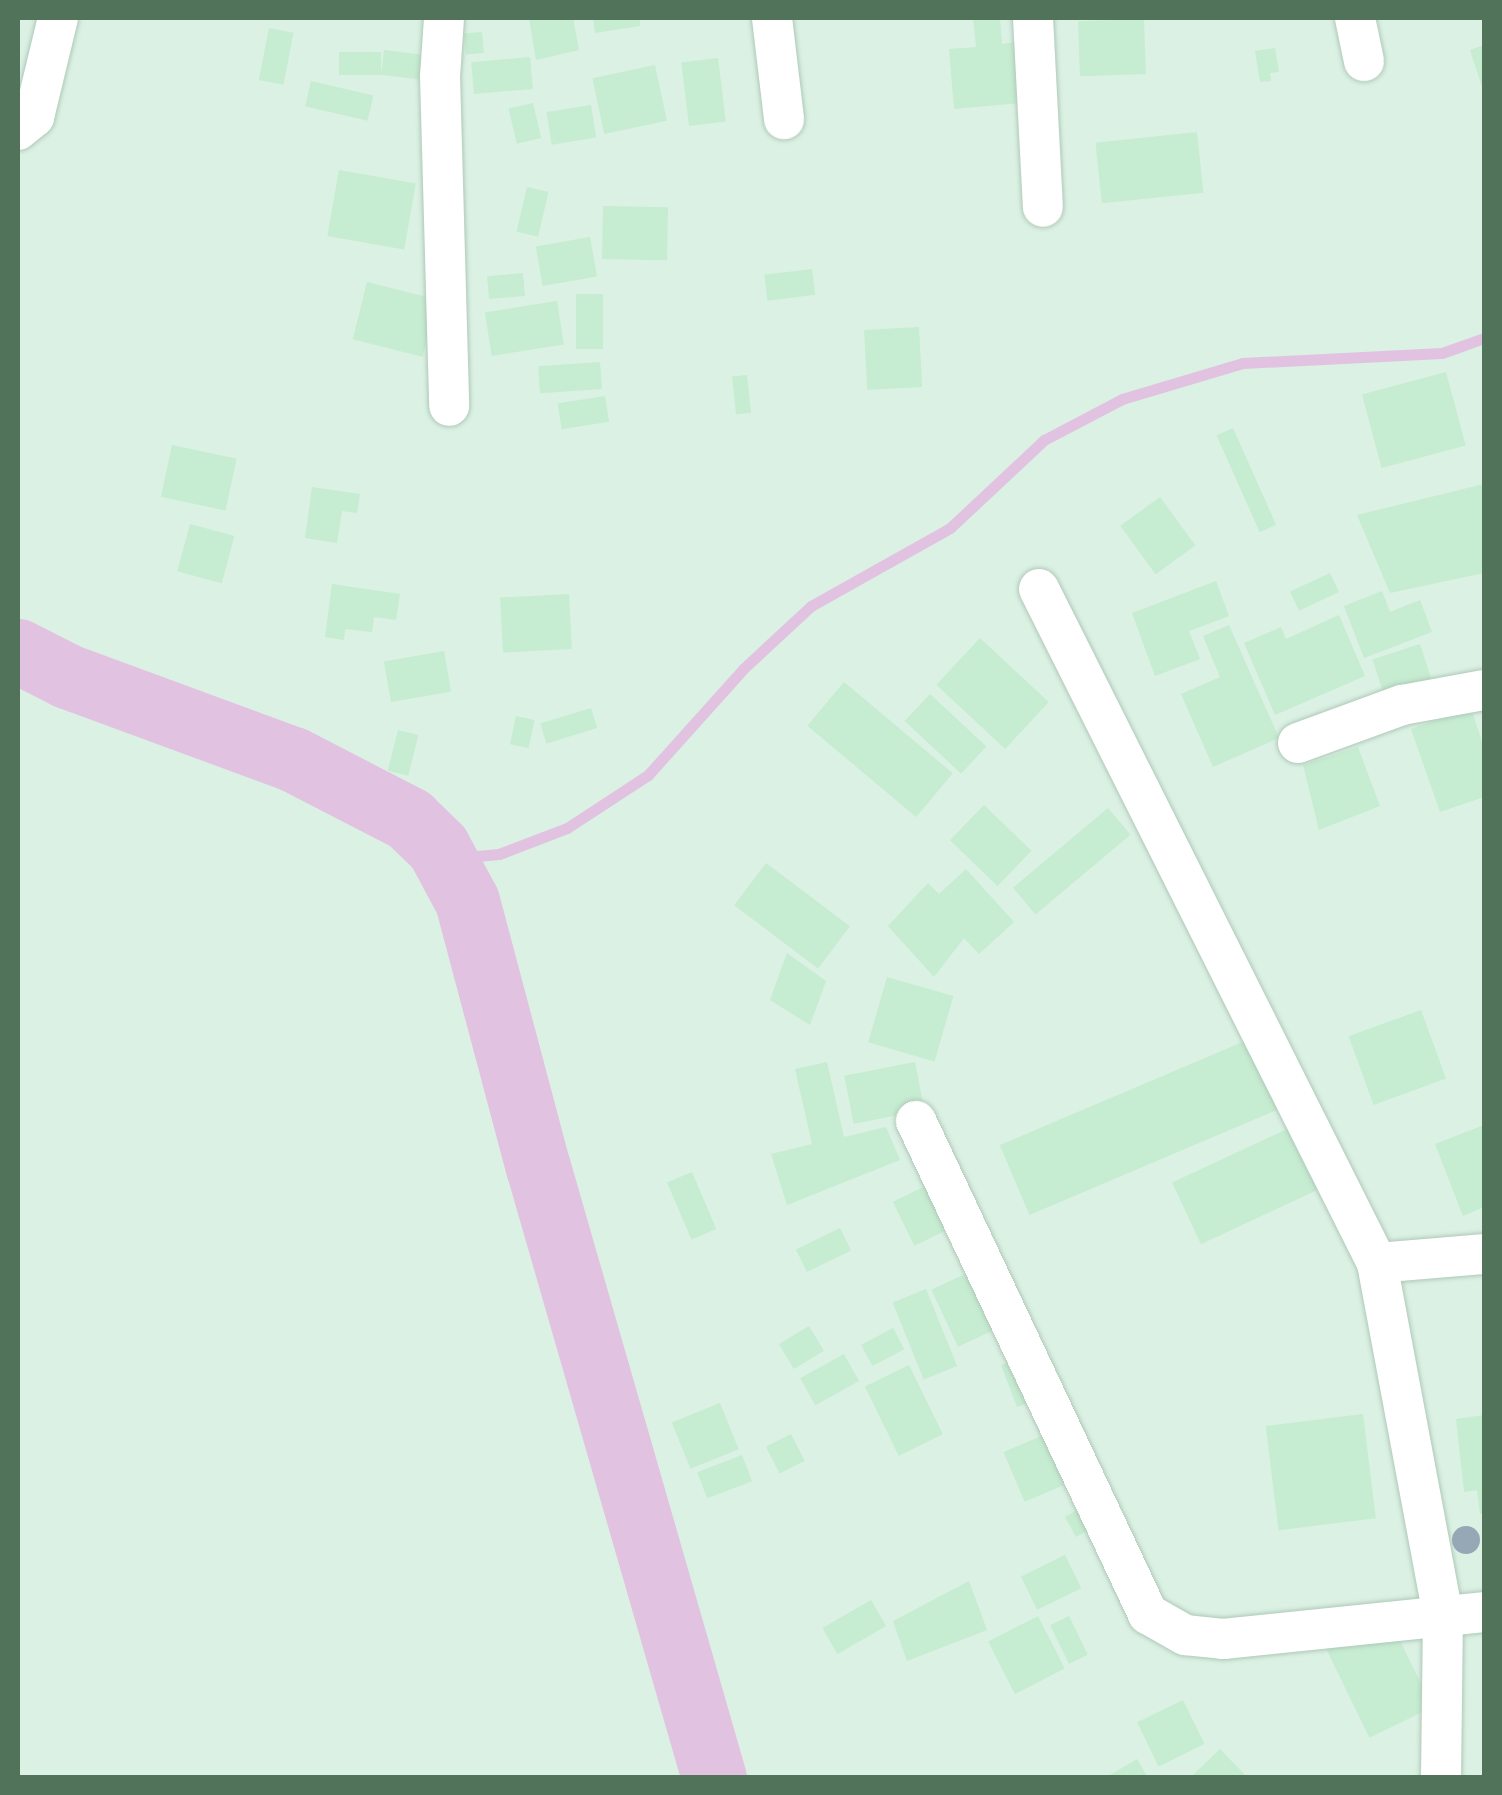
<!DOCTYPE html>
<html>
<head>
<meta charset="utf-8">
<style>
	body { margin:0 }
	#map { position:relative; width:1502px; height:1795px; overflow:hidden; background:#ebfaf3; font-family:"PT Sans Narrow",sans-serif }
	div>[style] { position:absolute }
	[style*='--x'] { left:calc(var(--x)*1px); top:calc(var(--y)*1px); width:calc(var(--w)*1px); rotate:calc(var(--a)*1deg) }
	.residential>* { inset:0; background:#dbf1e4; transform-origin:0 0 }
	.stream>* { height:11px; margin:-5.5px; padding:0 5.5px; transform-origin:5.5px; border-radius:5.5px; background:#e2c2e1 }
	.river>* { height:65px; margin:-32.5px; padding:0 32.5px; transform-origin:32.5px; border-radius:32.5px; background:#e2c2e1 }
	.building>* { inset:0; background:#c6ecd1; transform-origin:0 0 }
	.roads { filter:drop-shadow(0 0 2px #afc9b8) drop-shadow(0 0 2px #afc9b8) }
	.street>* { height:40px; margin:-20px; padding:0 20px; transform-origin:20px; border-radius:20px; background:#fff }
	.trees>* { width:28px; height:28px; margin:-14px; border-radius:50%; background:#96a8b5 }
	span { translate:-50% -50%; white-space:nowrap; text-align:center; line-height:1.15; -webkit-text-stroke:8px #f1fdf7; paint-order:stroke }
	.frame { position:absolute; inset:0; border:20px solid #517359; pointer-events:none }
</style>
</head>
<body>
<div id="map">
	<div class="residential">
		<i style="left:18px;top:18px;width:1466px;height:1759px"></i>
	</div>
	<div class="stream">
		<i style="--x:445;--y:859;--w:54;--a:-5.3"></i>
		<i style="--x:499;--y:854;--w:73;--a:-20.9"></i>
		<i style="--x:567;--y:828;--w:97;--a:-33.2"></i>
		<i style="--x:648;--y:775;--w:142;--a:-48.1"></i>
		<i style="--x:743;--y:669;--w:93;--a:-42.8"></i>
		<i style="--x:811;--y:606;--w:159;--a:-29.3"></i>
		<i style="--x:950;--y:528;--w:129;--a:-43.1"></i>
		<i style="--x:1044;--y:440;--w:88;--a:-27.7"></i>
		<i style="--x:1122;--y:399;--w:126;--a:-16.6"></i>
		<i style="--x:1243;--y:363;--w:199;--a:-2.9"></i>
		<i style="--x:1442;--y:353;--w:45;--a:-19.7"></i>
	</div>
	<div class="river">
		<i style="--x:18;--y:651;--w:55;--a:27"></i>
		<i style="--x:67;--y:676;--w:241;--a:20.2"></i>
		<i style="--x:293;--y:759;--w:131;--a:27.3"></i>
		<i style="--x:409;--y:819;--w:40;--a:44"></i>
		<i style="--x:438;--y:847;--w:61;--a:61.8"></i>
		<i style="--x:467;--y:901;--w:275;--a:75.1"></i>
		<i style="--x:538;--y:1167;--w:636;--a:73.93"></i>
	</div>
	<div class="building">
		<i style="clip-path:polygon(529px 18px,573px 18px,579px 50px,536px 60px)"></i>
		<i style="clip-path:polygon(593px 18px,640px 18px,640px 26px,595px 33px)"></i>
		<i style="clip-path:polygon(973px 18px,1000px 18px,1002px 44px,1016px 42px,1021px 103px,954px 109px,949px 49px,976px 47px)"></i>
		<i style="left:1144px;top:19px;width:55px;height:66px;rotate:88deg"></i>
		<i style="left:269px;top:28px;width:25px;height:53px;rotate:11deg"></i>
		<i style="left:482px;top:32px;width:21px;height:18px;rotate:85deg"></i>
		<i style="clip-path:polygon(1484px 45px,1484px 93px,1470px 50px)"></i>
		<i style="clip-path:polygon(1275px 48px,1279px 72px,1270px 73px,1271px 81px,1260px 82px,1255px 51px)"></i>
		<i style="left:384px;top:50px;width:43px;height:25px;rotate:7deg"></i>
		<i style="left:381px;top:52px;width:23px;height:42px;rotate:90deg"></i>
		<i style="left:530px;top:57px;width:32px;height:59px;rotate:85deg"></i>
		<i style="left:718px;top:58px;width:64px;height:37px;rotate:83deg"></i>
		<i style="left:655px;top:65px;width:57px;height:64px;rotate:78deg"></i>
		<i style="left:311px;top:81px;width:64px;height:26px;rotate:13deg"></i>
		<i style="left:533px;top:103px;width:36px;height:25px;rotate:77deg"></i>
		<i style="left:591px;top:105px;width:33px;height:45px;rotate:81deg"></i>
		<i style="left:1197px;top:132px;width:61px;height:102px;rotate:84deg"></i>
		<i style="left:339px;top:170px;width:78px;height:67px;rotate:10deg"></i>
		<i style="left:527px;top:187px;width:22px;height:46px;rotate:13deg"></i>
		<i style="left:603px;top:206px;width:65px;height:53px;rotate:1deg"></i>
		<i style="left:590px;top:237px;width:40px;height:55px;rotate:80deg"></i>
		<i style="left:812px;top:269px;width:26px;height:48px;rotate:83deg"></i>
		<i style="left:523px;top:273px;width:23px;height:36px;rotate:85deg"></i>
		<i style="left:367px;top:282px;width:72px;height:59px;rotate:14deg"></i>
		<i style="left:576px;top:294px;width:27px;height:55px"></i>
		<i style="left:557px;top:301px;width:44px;height:73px;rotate:81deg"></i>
		<i style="left:919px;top:327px;width:60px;height:55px;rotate:87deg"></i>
		<i style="left:600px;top:362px;width:27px;height:62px;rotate:86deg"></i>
		<i style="left:1446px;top:372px;width:76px;height:87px;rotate:75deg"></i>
		<i style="left:747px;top:375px;width:38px;height:15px;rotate:84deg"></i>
		<i style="left:605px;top:396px;width:26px;height:48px;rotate:81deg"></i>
		<i style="left:1233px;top:428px;width:106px;height:18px;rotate:66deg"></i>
		<i style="left:172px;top:445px;width:66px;height:53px;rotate:12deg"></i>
		<i style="clip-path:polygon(1484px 484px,1484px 573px,1390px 593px,1357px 515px)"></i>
		<i style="clip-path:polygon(312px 487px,360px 494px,357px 513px,342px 511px,337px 543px,305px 538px)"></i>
		<i style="left:1160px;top:497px;width:60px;height:49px;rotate:54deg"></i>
		<i style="left:190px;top:524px;width:46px;height:49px;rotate:15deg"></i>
		<i style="left:1330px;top:573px;width:21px;height:44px;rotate:65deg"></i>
		<i style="clip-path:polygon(1216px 581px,1229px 616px,1189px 631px,1200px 659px,1155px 676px,1132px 613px)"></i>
		<i style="clip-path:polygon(332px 584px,400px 594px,396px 620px,374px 617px,372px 632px,345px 629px,344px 640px,325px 637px)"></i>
		<i style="clip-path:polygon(1382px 591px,1390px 612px,1420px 600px,1432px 632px,1364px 658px,1344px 606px)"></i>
		<i style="left:569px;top:594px;width:55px;height:69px;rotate:87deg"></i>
		<i style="clip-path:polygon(1339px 615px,1365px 676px,1275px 715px,1244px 643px,1281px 627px,1286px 639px)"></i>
		<i style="clip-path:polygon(1229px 625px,1279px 738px,1213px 767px,1181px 694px,1220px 677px,1203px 636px)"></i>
		<i style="left:980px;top:638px;width:94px;height:64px;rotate:43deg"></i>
		<i style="left:1420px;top:644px;width:43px;height:50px;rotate:72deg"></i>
		<i style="left:444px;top:651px;width:41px;height:61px;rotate:80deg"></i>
		<i style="left:844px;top:682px;width:142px;height:57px;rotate:40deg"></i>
		<i style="left:930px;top:694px;width:77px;height:37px;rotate:43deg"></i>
		<i style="left:591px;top:708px;width:21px;height:53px;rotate:73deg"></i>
		<i style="clip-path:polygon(1471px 708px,1484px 748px,1484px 797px,1440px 812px,1411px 729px)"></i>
		<i style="left:516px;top:716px;width:19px;height:29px;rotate:12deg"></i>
		<i style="left:398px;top:730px;width:21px;height:42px;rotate:14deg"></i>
		<i style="clip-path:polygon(1358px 747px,1380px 806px,1319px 830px,1303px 765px)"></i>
		<i style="left:984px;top:805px;width:66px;height:49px;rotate:44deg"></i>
		<i style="left:1108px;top:808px;width:35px;height:124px;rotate:50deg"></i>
		<i style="left:766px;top:863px;width:105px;height:53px;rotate:37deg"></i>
		<i style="clip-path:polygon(966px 869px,1014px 922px,979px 954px,964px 938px,934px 977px,888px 926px,928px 883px,939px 894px)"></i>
		<i style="clip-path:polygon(787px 953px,826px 981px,810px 1025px,770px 1000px)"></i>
		<i style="left:887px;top:977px;width:69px;height:68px;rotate:16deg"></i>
		<i style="left:1421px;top:1010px;width:73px;height:77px;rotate:70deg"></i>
		<i style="left:1252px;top:1038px;width:76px;height:274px;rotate:67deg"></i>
		<i style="clip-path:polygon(827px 1062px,844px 1137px,886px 1127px,900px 1160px,787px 1205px,771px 1154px,812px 1144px,795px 1069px)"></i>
		<i style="left:915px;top:1062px;width:49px;height:72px;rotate:79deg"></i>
		<i style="left:1300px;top:1123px;width:68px;height:141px;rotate:65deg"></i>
		<i style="clip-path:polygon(1484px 1125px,1484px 1207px,1463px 1216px,1435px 1144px)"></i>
		<i style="left:692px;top:1172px;width:62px;height:27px;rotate:67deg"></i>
		<i style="left:954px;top:1172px;width:49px;height:68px;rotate:64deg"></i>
		<i style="left:840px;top:1228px;width:25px;height:49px;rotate:64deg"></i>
		<i style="left:993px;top:1261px;width:63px;height:68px;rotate:65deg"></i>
		<i style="left:926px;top:1289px;width:83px;height:36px;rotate:68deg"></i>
		<i style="left:809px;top:1326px;width:29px;height:35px;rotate:59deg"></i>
		<i style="left:893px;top:1328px;width:24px;height:36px;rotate:62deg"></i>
		<i style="left:1043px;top:1349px;width:45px;height:45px;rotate:69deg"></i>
		<i style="left:844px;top:1354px;width:31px;height:50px;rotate:61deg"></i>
		<i style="left:909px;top:1365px;width:77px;height:49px;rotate:64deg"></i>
		<i style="left:720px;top:1403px;width:50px;height:52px;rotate:68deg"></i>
		<i style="left:1363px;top:1414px;width:105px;height:98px;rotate:83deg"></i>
		<i style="clip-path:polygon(1484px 1415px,1484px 1514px,1480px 1514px,1477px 1490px,1464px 1492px,1456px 1419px)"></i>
		<i style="left:1079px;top:1420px;width:54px;height:82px;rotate:67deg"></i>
		<i style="left:791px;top:1434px;width:30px;height:28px;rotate:63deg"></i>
		<i style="left:742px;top:1455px;width:28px;height:48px;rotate:69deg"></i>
		<i style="left:1106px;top:1494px;width:23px;height:47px;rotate:61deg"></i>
		<i style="left:1065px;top:1555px;width:37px;height:49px;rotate:64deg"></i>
		<i style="clip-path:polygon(969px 1581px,987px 1630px,907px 1661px,893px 1621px)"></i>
		<i style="left:871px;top:1600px;width:30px;height:56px;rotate:60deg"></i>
		<i style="left:1038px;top:1616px;width:59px;height:56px;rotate:63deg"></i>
		<i style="left:1069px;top:1616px;width:43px;height:21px;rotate:64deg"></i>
		<i style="left:1389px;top:1618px;width:99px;height:70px;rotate:64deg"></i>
		<i style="left:1183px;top:1700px;width:49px;height:51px;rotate:64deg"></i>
		<i style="clip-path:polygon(1220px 1749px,1248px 1778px,1190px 1778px)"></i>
		<i style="clip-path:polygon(1137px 1759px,1148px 1778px,1105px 1778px)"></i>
	</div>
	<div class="roads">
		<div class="street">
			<i style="--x:444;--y:18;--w:58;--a:93.9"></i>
			<i style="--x:440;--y:76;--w:330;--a:88.4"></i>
			<i style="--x:772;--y:18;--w:102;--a:83.2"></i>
			<i style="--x:1033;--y:18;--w:189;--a:87"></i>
			<i style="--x:1355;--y:18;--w:44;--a:78.2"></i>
			<i style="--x:18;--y:130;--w:21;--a:-39"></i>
			<i style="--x:34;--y:117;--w:102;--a:-76.4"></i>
			<i style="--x:1039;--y:589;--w:754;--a:63.37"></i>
			<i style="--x:1377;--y:1263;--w:358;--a:79.4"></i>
			<i style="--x:1443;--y:1615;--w:163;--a:90.7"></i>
			<i style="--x:1298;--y:743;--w:111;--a:-20.1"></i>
			<i style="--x:1402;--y:705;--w:83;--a:-10.4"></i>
			<i style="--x:916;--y:1121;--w:545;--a:64.8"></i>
			<i style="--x:1148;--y:1614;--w:43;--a:29.6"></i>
			<i style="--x:1185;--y:1635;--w:38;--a:6"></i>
			<i style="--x:1223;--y:1639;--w:262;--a:-5.9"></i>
			<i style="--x:1377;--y:1263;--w:107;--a:-4.8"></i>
		</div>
	</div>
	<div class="trees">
		<i style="left:1466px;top:1540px"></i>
	</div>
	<div class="frame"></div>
</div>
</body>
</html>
